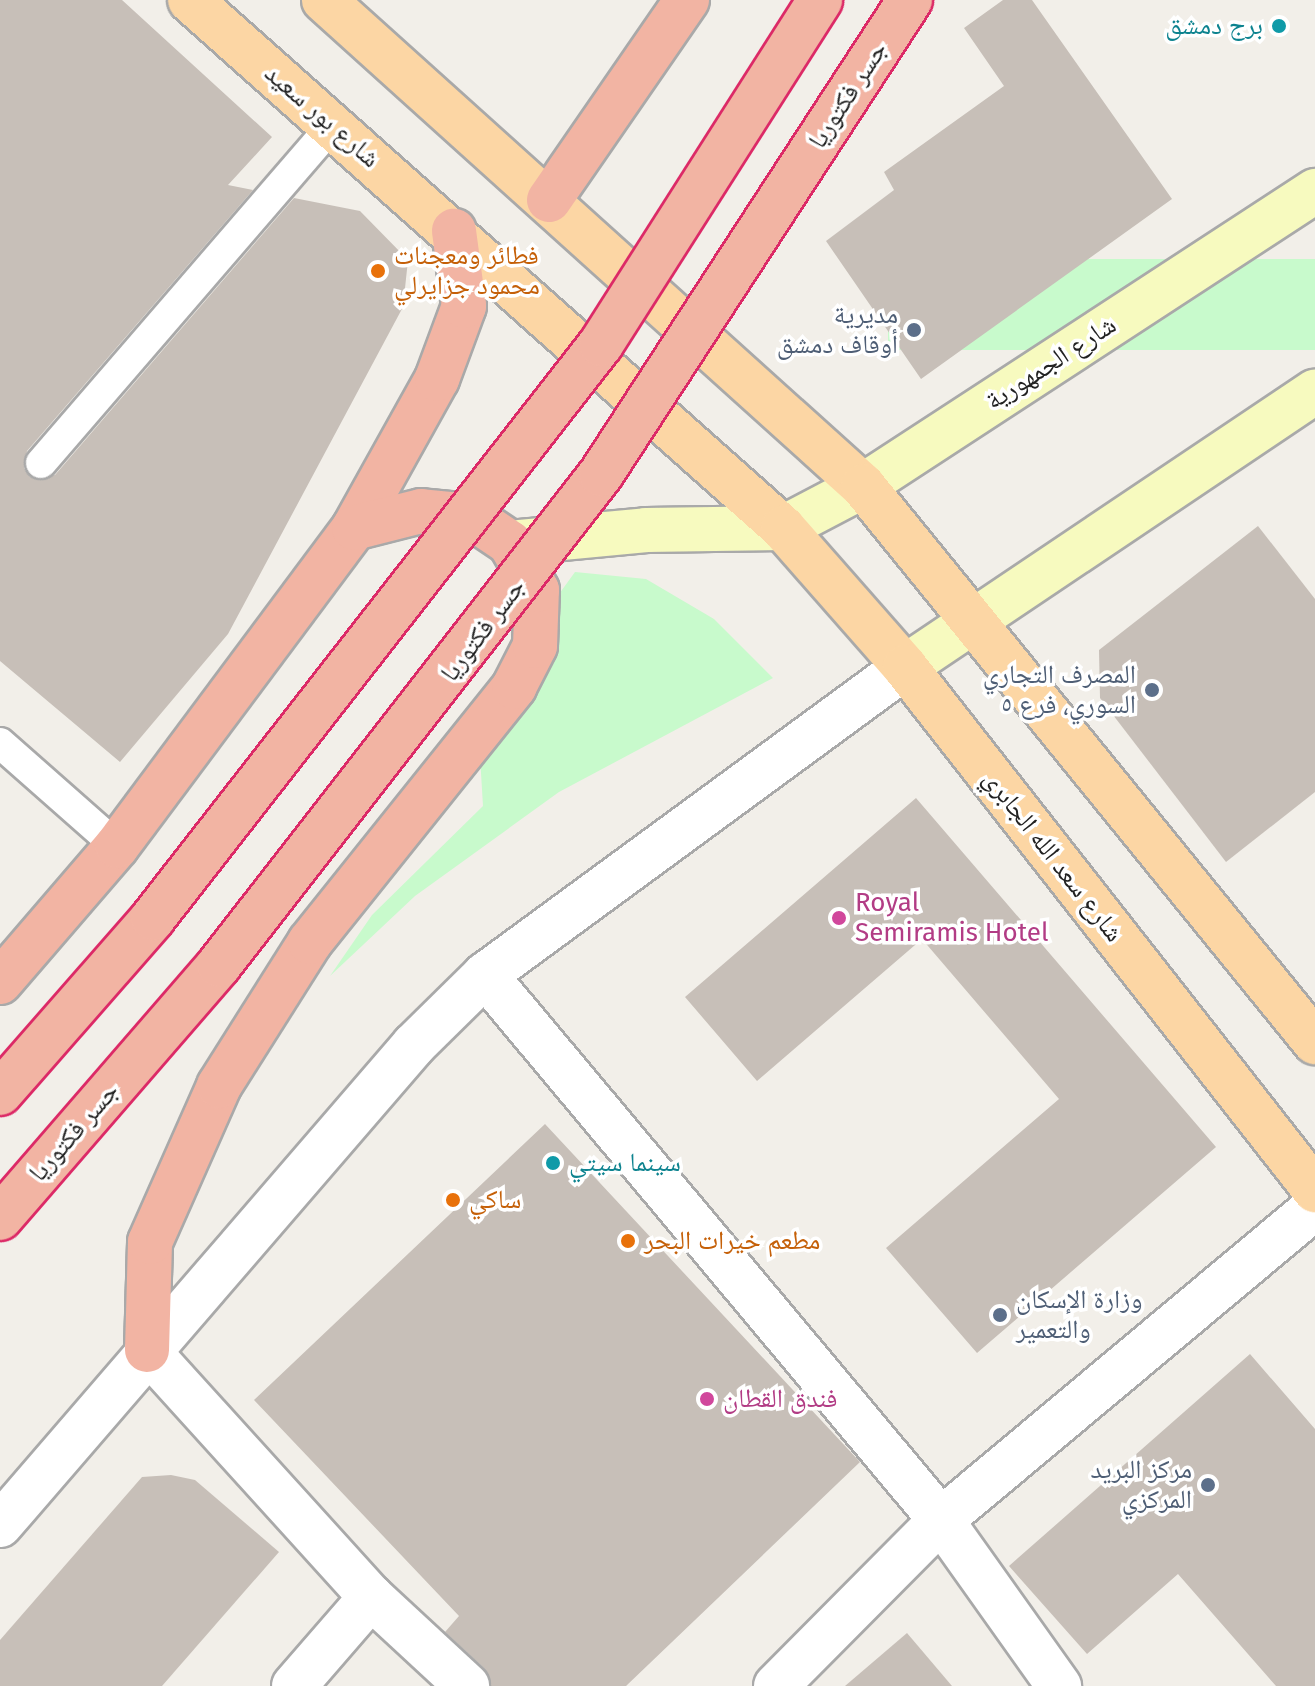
<!DOCTYPE html>
<meta charset="utf-8">
<style>
body{margin:0}
#map{position:relative;width:1315px;height:1686px;overflow:hidden;background:#f2efe9;font-family:"Fira Sans","Noto Naskh Arabic",sans-serif}
div>[style]{position:absolute}
.park>*{inset:0;background:#c8facc;transform-origin:0 0}
.building>*{inset:0;background:#c7bfb8}
.roads{filter:drop-shadow(2px 0 #a9a9a9) drop-shadow(-2px 0 #a9a9a9) drop-shadow(0 2px #a9a9a9) drop-shadow(0 -2px #a9a9a9)}
.service>*{height:30px;margin:-15px;padding:0 15px;transform-origin:15px;border-radius:15px;background:#fff}
.minor>*{height:44px;margin:-22px;padding:0 22px;transform-origin:22px;border-radius:22px;background:#fff}
.secondary>*{height:44px;margin:-22px;padding:0 22px;transform-origin:22px;border-radius:22px;background:#f7fabf}
.primary>*{height:44px;margin:-22px;padding:0 22px;transform-origin:22px;border-radius:22px;background:#fcd6a4}
.trunk>*{height:44px;margin:-22px;padding:0 22px;transform-origin:22px;border-radius:22px;background:#f2b4a3}
.bridges{filter:drop-shadow(2px 0 #dc2a67) drop-shadow(-2px 0 #dc2a67) drop-shadow(0 2px #dc2a67) drop-shadow(0 -2px #dc2a67)}
.trunk-bridge>*{height:44px;margin:-22px;padding:0 22px;transform-origin:22px;border-radius:22px;background:#f2b4a3}
.dots>*{width:22px;height:22px;translate:-50% -50%;box-sizing:border-box;border:4px solid #fff;border-radius:50%}
span{translate:-50% -50%;white-space:nowrap;text-align:center;line-height:1.15;-webkit-text-stroke:7px #fff;paint-order:stroke}
.culture-label{font-size:26px;color:#0d838f}
.right{translate:-100% -50%;text-align:right}
.left{translate:0 -50%;text-align:left}
.street-label{font-size:26px;color:#222}
.food-label{font-size:26px;color:#c56008}
.service-label{font-size:26px;color:#4e5e75}
.hotel-label{font-size:26px;color:#b23c85}
</style>
<div id="map">
<div class="park">
<i style="left:1315px;top:259px;width:91px;height:427px;rotate:90deg"></i>
<i style="clip-path:polygon(575px 572px,646px 579px,714px 619px,773px 678px,559px 792px,415px 896px,330px 976px,372px 915px,483px 806px,477px 707px)"></i>
</div>
<div class="building">
<i style="clip-path:polygon(0 0,122px 0,272px 137px,228px 185px,253px 190px,27px 451px,24px 468px,30px 477px,55px 475px,294px 198px,360px 211px,408px 260px,403px 307px,228px 634px,120px 762px,0 661px)"></i>
<i style="clip-path:polygon(1003px 0,1032px 0,1172px 199px,921px 379px,826px 241px,894px 190px,884px 172px,1004px 86px,964px 28px)"></i>
<i style="clip-path:polygon(1258px 526px,1315px 599px,1315px 792px,1226px 862px,1100px 698px,1099px 650px)"></i>
<i style="clip-path:polygon(916px 798px,1216px 1147px,977px 1353px,886px 1248px,1059px 1099px,922px 939px,757px 1081px,685px 997px)"></i>
<i style="clip-path:polygon(545px 1124px,860px 1462px,626px 1686px,491px 1686px,484px 1668px,445px 1632px,459px 1616px,254px 1400px)"></i>
<i style="clip-path:polygon(1250px 1354px,1315px 1429px,1315px 1686px,1276px 1686px,1178px 1574px,1087px 1654px,1009px 1566px)"></i>
<i style="clip-path:polygon(171px 1475px,195px 1480px,279px 1552px,162px 1686px,0 1686px,0 1640px,142px 1477px)"></i>
<i style="clip-path:polygon(907px 1633px,952px 1686px,845px 1686px)"></i>
</div>
<div class="roads">
<div class="service">
<i style="left:41px;top:463px;width:447px;rotate:-49.2deg"></i>
<i style="left:0;top:743px;width:156px;rotate:41.4deg"></i>
</div>
<div class="minor">
<i style="left:485px;top:975px;width:711px;rotate:50.08deg"></i>
<i style="left:941px;top:1520px;width:204px;rotate:54.6deg"></i>
<i style="left:147px;top:1350px;width:333px;rotate:47.8deg"></i>
<i style="left:371px;top:1597px;width:131px;rotate:42.8deg"></i>
<i style="left:0;top:1525px;width:634px;rotate:-49.22deg"></i>
<i style="left:414px;top:1045px;width:100px;rotate:-44.6deg"></i>
<i style="left:485px;top:975px;width:521px;rotate:-36.25deg"></i>
<i style="left:294px;top:1686px;width:118px;rotate:-49.1deg"></i>
<i style="left:776px;top:1686px;width:234px;rotate:-45.2deg"></i>
<i style="left:941px;top:1520px;width:488px;rotate:-39.9deg"></i>
</div>
<div class="secondary">
<i style="left:520px;top:542px;width:127px;rotate:-5.4deg"></i>
<i style="left:646px;top:530px;width:137px;rotate:-0.8deg"></i>
<i style="left:783px;top:528px;width:90px;rotate:-27.7deg"></i>
<i style="left:863px;top:486px;width:540px;rotate:-33.13deg"></i>
<i style="left:905px;top:667px;width:494px;rotate:-33.9deg"></i>
</div>
<div class="primary">
<i style="left:190px;top:0;width:794px;rotate:41.68deg"></i>
<i style="left:783px;top:528px;width:185px;rotate:48.7deg"></i>
<i style="left:905px;top:667px;width:665px;rotate:51.91deg"></i>
<i style="left:324px;top:0;width:726px;rotate:42.04deg"></i>
<i style="left:863px;top:486px;width:717px;rotate:50.89deg"></i>
</div>
<div class="trunk">
<i style="left:549px;top:200px;width:243px;rotate:-55.4deg"></i>
<i style="left:0;top:982px;width:179px;rotate:-49.3deg"></i>
<i style="left:117px;top:846px;width:397px;rotate:-53.3deg"></i>
<i style="left:354px;top:528px;width:171px;rotate:-60.9deg"></i>
<i style="left:437px;top:379px;width:78px;rotate:-69.7deg"></i>
<i style="left:464px;top:306px;width:76px;rotate:-97.6deg"></i>
<i style="left:147px;top:1350px;width:108px;rotate:-88.4deg"></i>
<i style="left:150px;top:1242px;width:171px;rotate:-66.1deg"></i>
<i style="left:219px;top:1086px;width:170px;rotate:-57.7deg"></i>
<i style="left:310px;top:942px;width:327px;rotate:-51.3deg"></i>
<i style="left:514px;top:687px;width:46px;rotate:-62.9deg"></i>
<i style="left:535px;top:646px;width:56px;rotate:-88deg"></i>
<i style="left:537px;top:590px;width:54px;rotate:-119.9deg"></i>
<i style="left:510px;top:543px;width:48px;rotate:-146deg"></i>
<i style="left:470px;top:516px;width:49px;rotate:-174.2deg"></i>
<i style="left:421px;top:511px;width:69px;rotate:165.8deg"></i>
</div>
</div>
<div class="bridges">
<div class="trunk-bridge">
<i style="left:0;top:1093px;width:232px;rotate:-48.8deg"></i>
<i style="left:153px;top:918px;width:728px;rotate:-52.03deg"></i>
<i style="left:601px;top:344px;width:408px;rotate:-57.5deg"></i>
<i style="left:0;top:1218px;width:335px;rotate:-49.1deg"></i>
<i style="left:219px;top:965px;width:622px;rotate:-52.12deg"></i>
<i style="left:601px;top:474px;width:566px;rotate:-56.9deg"></i>
</div>
</div>
<div class="dots">
<i style="left:1279px;top:26px;background:#0f9aa8"></i>
<i style="left:378px;top:271px;background:#e8710a"></i>
<i style="left:914px;top:330px;background:#5c6f8a"></i>
<i style="left:1152px;top:690px;background:#5c6f8a"></i>
<i style="left:839px;top:918px;background:#d1479c"></i>
<i style="left:553px;top:1163px;background:#0f9aa8"></i>
<i style="left:453px;top:1200px;background:#e8710a"></i>
<i style="left:628px;top:1241px;background:#e8710a"></i>
<i style="left:1000px;top:1315px;background:#5c6f8a"></i>
<i style="left:707px;top:1399px;background:#d1479c"></i>
<i style="left:1208px;top:1485px;background:#5c6f8a"></i>
</div>
<div class="culture-label">
<span class="right" style="left:1263px;top:26px">برج دمشق</span>
<span class="left" style="left:569px;top:1163px">سينما سيتي</span>
</div>
<div class="street-label">
<span style="left:848px;top:95px;rotate:-57deg">جسر فكتوريا</span>
<span style="left:322px;top:116px;rotate:41deg">شارع بور سعيد</span>
<span style="left:1051px;top:363px;rotate:-33deg">شارع الجمهورية</span>
<span style="left:483px;top:630px;rotate:-53deg">جسر فكتوريا</span>
<span style="left:1053px;top:856px;rotate:52deg">شارع سعد الله الجابري</span>
<span style="left:74px;top:1132px;rotate:-49deg">جسر فكتوريا</span>
</div>
<div class="food-label">
<span class="left" style="left:394px;top:271px">فطائر ومعجنات<br>محمود جزايرلي</span>
<span class="left" style="left:469px;top:1200px">ساكي</span>
<span class="left" style="left:644px;top:1241px">مطعم خيرات البحر</span>
</div>
<div class="service-label">
<span class="right" style="left:898px;top:330px">مديرية<br>أوقاف دمشق</span>
<span class="right" style="left:1136px;top:690px">المصرف التجاري<br>السوري، فرع ٥</span>
<span class="left" style="left:1016px;top:1315px">وزارة الإسكان<br>والتعمير</span>
<span class="right" style="left:1192px;top:1485px">مركز البريد<br>المركزي</span>
</div>
<div class="hotel-label">
<span class="left" style="left:855px;top:918px">Royal<br>Semiramis Hotel</span>
<span class="left" style="left:723px;top:1399px">فندق القطان</span>
</div>
</div>
